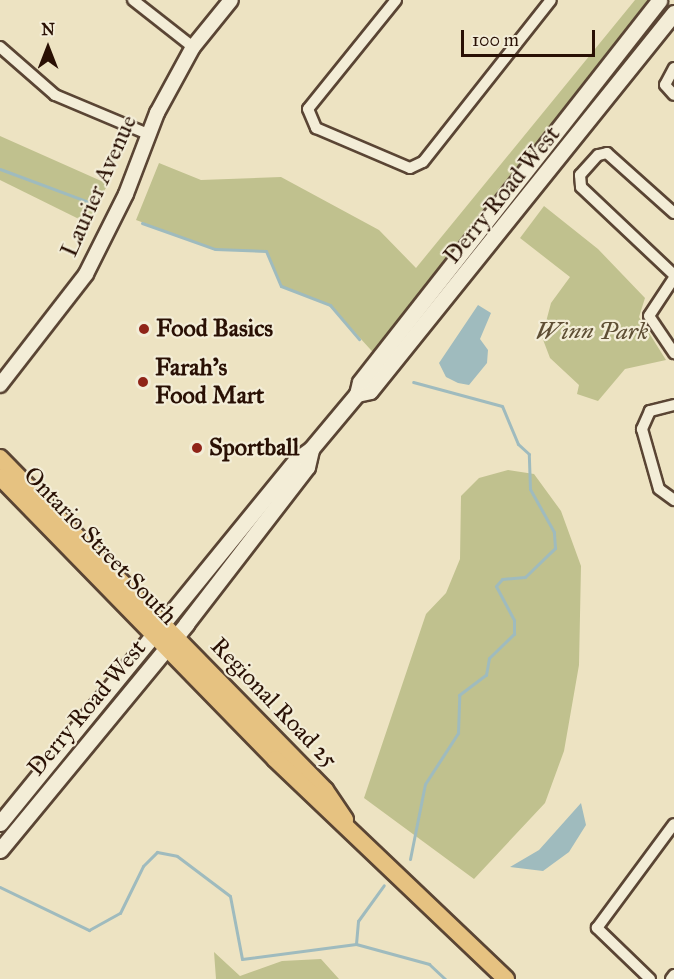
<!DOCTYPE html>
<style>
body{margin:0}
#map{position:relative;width:674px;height:979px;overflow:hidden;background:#ede3c2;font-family:"IM FELL Great Primer",serif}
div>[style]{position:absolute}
.green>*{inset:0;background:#c0c18e}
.water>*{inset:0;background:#9fbbbe}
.stream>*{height:3px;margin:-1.5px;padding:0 1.5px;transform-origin:1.5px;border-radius:1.5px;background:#9fbbbe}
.roads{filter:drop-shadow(2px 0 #5a4534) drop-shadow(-2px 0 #5a4534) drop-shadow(0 2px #5a4534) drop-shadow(0 -2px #5a4534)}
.minor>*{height:10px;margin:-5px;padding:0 5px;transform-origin:5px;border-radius:5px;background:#f3edd7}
.tertiary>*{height:14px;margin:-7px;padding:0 7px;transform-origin:7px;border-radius:7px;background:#f3edd7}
.secondary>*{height:15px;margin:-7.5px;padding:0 7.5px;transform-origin:7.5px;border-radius:7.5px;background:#f3edd7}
.primary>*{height:16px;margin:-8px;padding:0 8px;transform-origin:8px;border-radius:8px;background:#e6c281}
.dots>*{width:16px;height:16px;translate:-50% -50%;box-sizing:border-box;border:3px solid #f3edd7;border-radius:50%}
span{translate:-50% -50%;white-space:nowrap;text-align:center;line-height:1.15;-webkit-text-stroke:4.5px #f3edd7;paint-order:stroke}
.street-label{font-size:24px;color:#291004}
.poi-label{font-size:24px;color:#291004;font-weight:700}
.left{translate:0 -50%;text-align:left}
.park-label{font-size:24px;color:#5e4e34;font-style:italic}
.north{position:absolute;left:18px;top:18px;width:60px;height:60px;-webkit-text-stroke:4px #f3edd7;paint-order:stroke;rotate:0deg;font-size:16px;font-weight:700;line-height:24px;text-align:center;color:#291004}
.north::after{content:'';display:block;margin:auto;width:21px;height:27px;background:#291004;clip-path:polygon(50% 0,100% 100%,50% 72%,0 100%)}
.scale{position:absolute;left:461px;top:30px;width:134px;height:27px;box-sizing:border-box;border:3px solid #291004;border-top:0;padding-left:8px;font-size:18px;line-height:21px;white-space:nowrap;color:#291004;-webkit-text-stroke:4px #f3edd7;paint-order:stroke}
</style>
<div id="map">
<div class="green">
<i style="clip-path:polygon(635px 0,661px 0,380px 360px,330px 305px,281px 286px,266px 251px,215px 249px,136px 220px,159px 163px,201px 180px,281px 177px,379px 230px,416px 268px)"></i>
<i style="clip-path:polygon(0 136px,108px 184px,87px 223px,0 180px)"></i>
<i style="clip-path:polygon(544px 206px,598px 249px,645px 298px,639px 317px,666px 360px,625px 369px,598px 401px,577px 394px,579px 385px,550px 358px,542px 337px,551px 303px,570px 277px,520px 238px)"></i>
<i style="clip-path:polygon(508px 470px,534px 474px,561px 511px,581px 566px,579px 665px,564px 751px,545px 803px,474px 879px,364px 798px,426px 614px,446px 593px,460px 559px,461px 496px,479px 478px)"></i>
<i style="clip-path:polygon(214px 952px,240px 976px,282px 961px,321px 959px,339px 979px,216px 979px)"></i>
</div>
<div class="water">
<i style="clip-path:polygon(478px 305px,491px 313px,480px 339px,488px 350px,487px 363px,469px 385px,458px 383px,446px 377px,439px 363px)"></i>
<i style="clip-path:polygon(581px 803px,586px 825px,569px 852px,543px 871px,510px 867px,539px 850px)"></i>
</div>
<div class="stream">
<i style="left:0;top:169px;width:100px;rotate:20.4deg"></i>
<i style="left:142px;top:223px;width:77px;rotate:19.6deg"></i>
<i style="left:215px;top:249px;width:51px;rotate:2.2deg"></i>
<i style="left:266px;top:251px;width:38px;rotate:67deg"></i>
<i style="left:281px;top:286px;width:53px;rotate:21.2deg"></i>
<i style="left:330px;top:305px;width:45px;rotate:49.5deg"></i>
<i style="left:410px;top:859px;width:76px;rotate:-78.7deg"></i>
<i style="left:425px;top:784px;width:61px;rotate:-57.1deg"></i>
<i style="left:458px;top:733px;width:38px;rotate:-88deg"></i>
<i style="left:459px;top:695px;width:34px;rotate:-37deg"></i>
<i style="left:486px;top:675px;width:17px;rotate:-80deg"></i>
<i style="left:489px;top:658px;width:35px;rotate:-44deg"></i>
<i style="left:514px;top:634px;width:14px;rotate:-90deg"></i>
<i style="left:514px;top:620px;width:38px;rotate:-118deg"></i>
<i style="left:496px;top:586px;width:9px;rotate:-49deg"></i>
<i style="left:502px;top:579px;width:23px;rotate:-5deg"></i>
<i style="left:525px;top:577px;width:42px;rotate:-44deg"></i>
<i style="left:555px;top:548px;width:16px;rotate:-94deg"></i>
<i style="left:554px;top:532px;width:49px;rotate:-119.2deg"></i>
<i style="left:530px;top:489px;width:35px;rotate:-92deg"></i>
<i style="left:529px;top:454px;width:15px;rotate:-138deg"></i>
<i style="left:518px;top:444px;width:41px;rotate:-112.8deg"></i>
<i style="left:502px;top:406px;width:92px;rotate:-164.9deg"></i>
<i style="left:0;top:887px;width:99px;rotate:25.8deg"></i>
<i style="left:89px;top:930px;width:35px;rotate:-29deg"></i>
<i style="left:120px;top:913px;width:52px;rotate:-63.9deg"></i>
<i style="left:143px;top:866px;width:20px;rotate:-45deg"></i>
<i style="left:157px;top:852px;width:20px;rotate:11deg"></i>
<i style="left:177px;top:856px;width:66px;rotate:37deg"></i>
<i style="left:230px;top:896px;width:64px;rotate:79.2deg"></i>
<i style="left:242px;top:959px;width:115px;rotate:-7.5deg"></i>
<i style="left:356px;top:944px;width:76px;rotate:15.3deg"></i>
<i style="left:429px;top:964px;width:22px;rotate:43deg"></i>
<i style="left:356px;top:944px;width:23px;rotate:-85deg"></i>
<i style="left:358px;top:921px;width:44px;rotate:-54.2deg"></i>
</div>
<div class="roads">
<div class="minor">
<i style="left:133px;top:0;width:76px;rotate:38.1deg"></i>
<i style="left:396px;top:0;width:140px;rotate:128.9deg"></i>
<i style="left:308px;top:109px;width:21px;rotate:67deg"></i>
<i style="left:316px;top:128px;width:102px;rotate:23.1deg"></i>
<i style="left:410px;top:168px;width:14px;rotate:-25deg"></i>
<i style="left:423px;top:162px;width:206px;rotate:-51.7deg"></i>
<i style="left:0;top:47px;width:73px;rotate:41.1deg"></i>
<i style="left:55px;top:95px;width:101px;rotate:22.8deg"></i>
<i style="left:674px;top:68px;width:19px;rotate:118deg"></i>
<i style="left:665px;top:85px;width:13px;rotate:48deg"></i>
<i style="left:674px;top:213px;width:90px;rotate:-138.2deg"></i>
<i style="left:607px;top:153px;width:9px;rotate:167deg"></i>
<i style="left:598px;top:155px;width:27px;rotate:132deg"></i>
<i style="left:580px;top:175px;width:12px;rotate:85deg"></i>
<i style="left:581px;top:187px;width:128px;rotate:43.4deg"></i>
<i style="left:674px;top:278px;width:45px;rotate:123.3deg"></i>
<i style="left:649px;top:316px;width:45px;rotate:56deg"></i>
<i style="left:674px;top:405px;width:25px;rotate:166deg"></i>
<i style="left:650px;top:411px;width:20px;rotate:114deg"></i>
<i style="left:642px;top:429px;width:62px;rotate:74.2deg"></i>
<i style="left:659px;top:489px;width:19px;rotate:36deg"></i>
<i style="left:650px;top:979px;width:74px;rotate:-136.1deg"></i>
<i style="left:597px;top:928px;width:129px;rotate:-53.5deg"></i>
<i style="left:671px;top:979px;width:5px;rotate:-53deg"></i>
</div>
<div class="tertiary">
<i style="left:0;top:385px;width:140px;rotate:-52.2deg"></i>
<i style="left:86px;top:274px;width:89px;rotate:-63.4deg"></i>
<i style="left:126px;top:194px;width:87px;rotate:-69.1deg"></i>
<i style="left:157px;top:113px;width:75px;rotate:-61.4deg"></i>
<i style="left:193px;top:47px;width:60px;rotate:-51deg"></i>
</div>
<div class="secondary">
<i style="left:357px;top:394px;width:13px;rotate:-13deg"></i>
<i style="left:370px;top:391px;width:485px;rotate:-51.2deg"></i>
<i style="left:0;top:823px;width:468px;rotate:-50.8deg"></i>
<i style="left:296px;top:460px;width:19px;rotate:-36deg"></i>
<i style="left:311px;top:449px;width:72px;rotate:-50.1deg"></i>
<i style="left:357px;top:394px;width:12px;rotate:-76deg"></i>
<i style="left:360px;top:382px;width:485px;rotate:-51.9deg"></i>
<i style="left:0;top:850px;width:293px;rotate:-50.5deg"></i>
<i style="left:186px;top:624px;width:198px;rotate:-52.4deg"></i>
<i style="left:307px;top:467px;width:18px;rotate:-77deg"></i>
</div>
<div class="primary">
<i style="left:0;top:458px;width:465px;rotate:45.6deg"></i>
<i style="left:325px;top:790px;width:36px;rotate:56deg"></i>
<i style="left:0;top:477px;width:394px;rotate:45.7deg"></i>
<i style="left:275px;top:759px;width:319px;rotate:43.6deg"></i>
</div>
</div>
<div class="dots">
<i style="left:144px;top:329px;background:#8f2418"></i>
<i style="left:143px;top:382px;background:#8f2418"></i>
<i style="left:197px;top:448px;background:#8f2418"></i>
</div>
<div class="street-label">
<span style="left:99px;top:186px;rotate:-66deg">Laurier Avenue</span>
<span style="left:502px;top:195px;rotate:-51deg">Derry Road West</span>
<span style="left:100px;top:546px;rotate:46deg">Ontario Street South</span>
<span style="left:274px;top:703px;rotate:46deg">Regional Road 25</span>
<span style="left:87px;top:708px;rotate:-50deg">Derry Road West</span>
</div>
<div class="poi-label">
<span class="left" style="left:156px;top:329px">Food Basics</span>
<span class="left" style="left:155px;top:382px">Farah's<br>Food Mart</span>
<span class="left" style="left:209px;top:448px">Sportball</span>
</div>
<div class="park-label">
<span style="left:592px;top:332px">Winn Park</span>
</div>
<div class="north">N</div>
<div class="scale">100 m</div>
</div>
